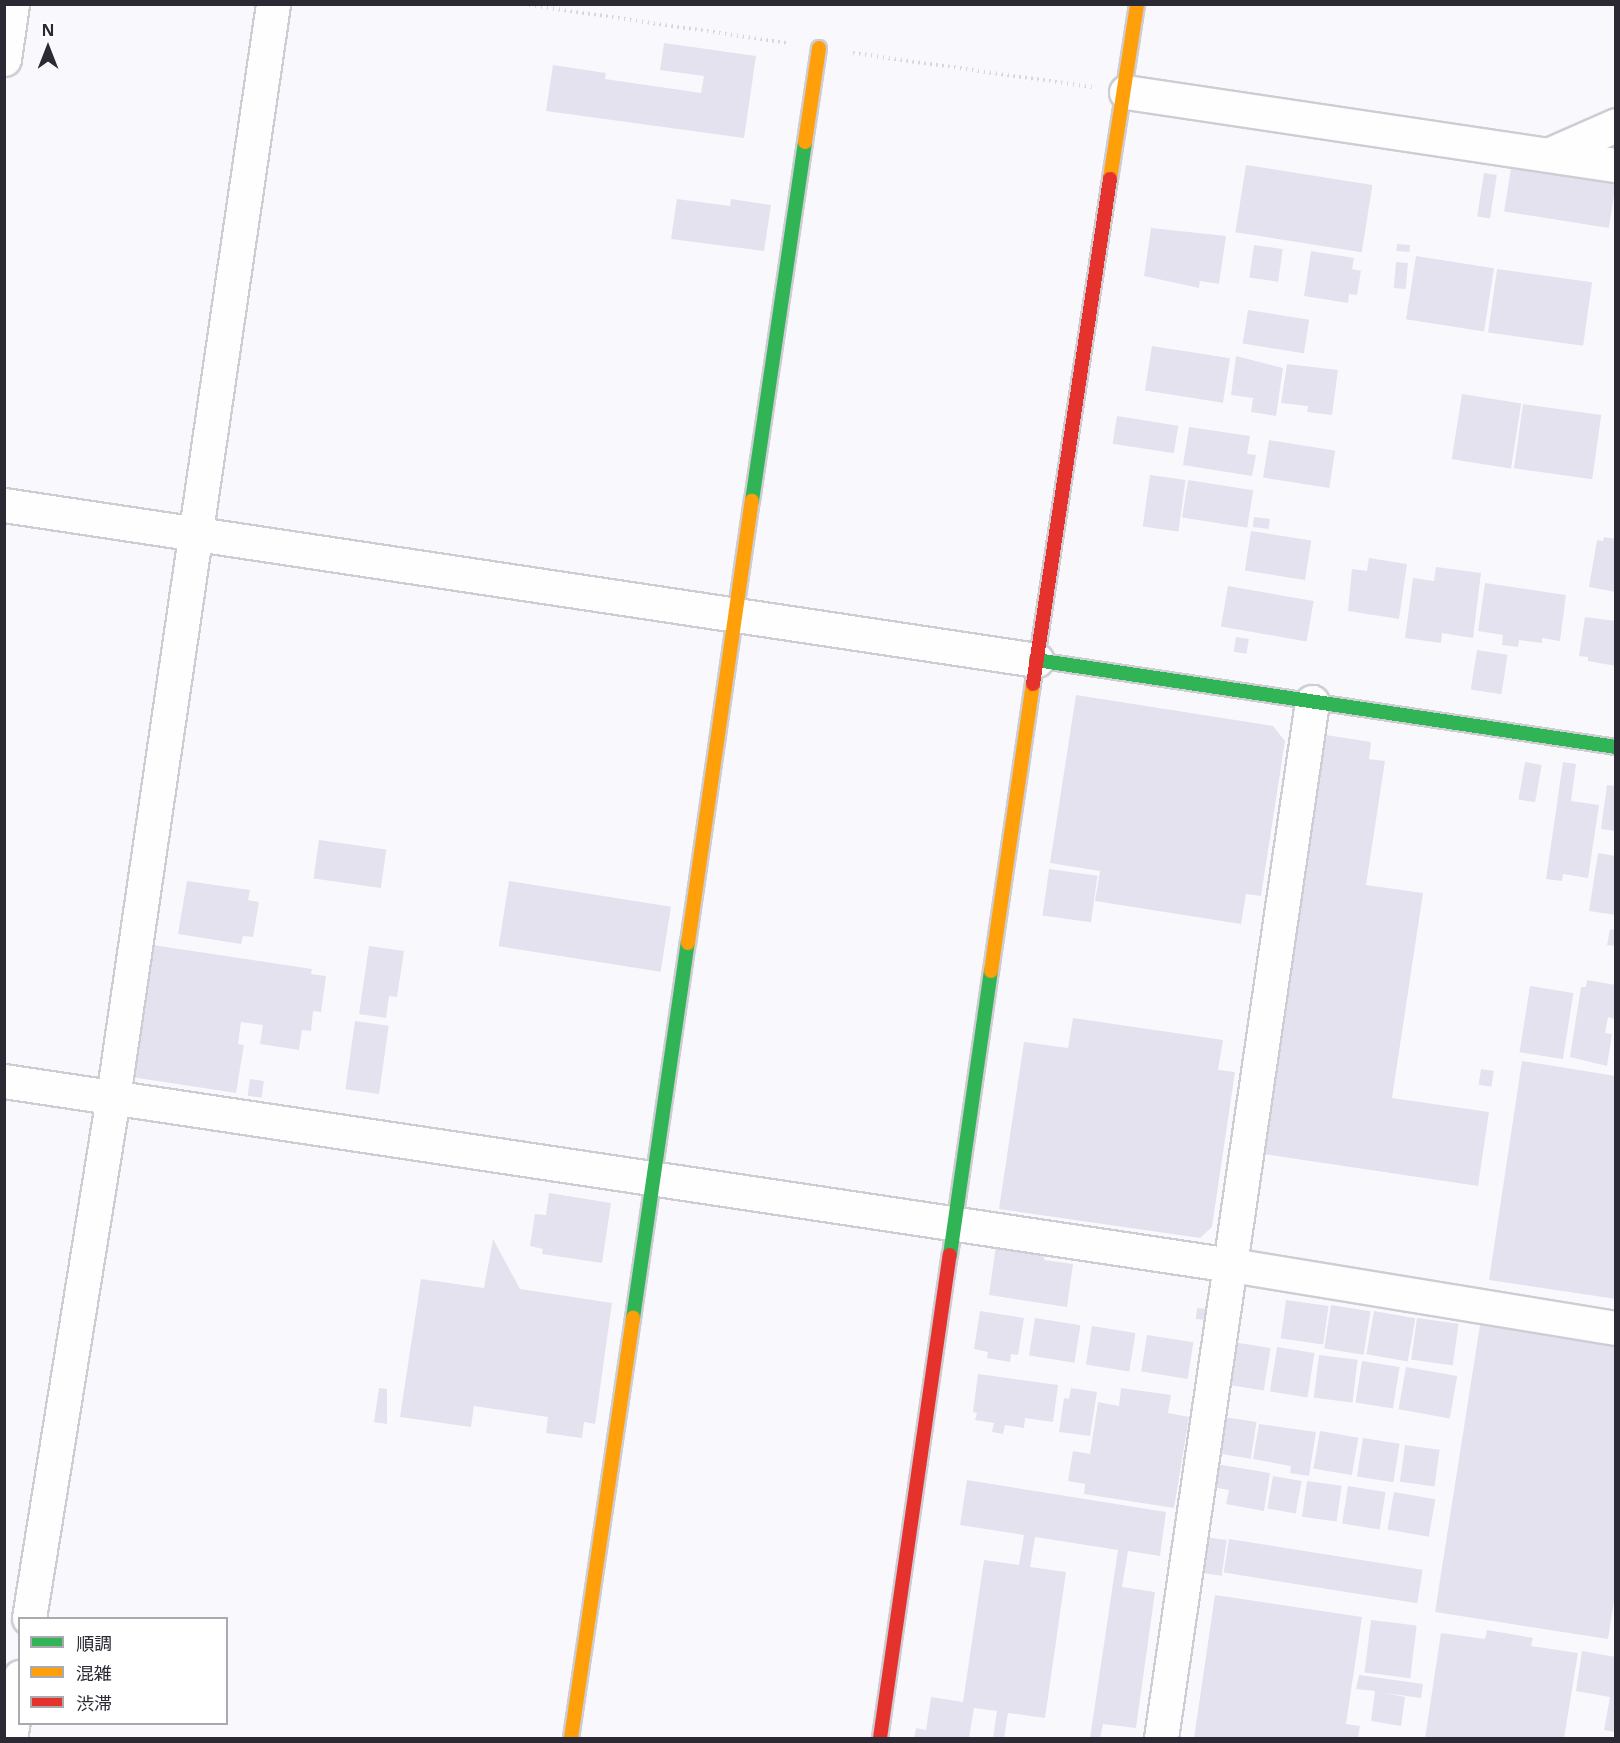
<!DOCTYPE html>
<meta charset="utf-8">
<style>
body{margin:0}
#map{position:relative;width:1620px;height:1743px;overflow:hidden;background:#f9f9fd;font-family:"Noto Sans","Noto Sans JP",sans-serif}
div>[style]{position:absolute}
.building>*{inset:0;background:#e4e2ee;transform-origin:0 0}
.path>*{height:4px;margin-top:-2px;transform-origin:0;background:repeating-linear-gradient(90deg,#d8d8d9 0 1.5px,transparent 0 6px)}
.roads{filter:drop-shadow(2px 0 #cecdd4) drop-shadow(-2px 0 #cecdd4) drop-shadow(0 2px #cecdd4) drop-shadow(0 -2px #cecdd4)}
.street>*{height:33px;margin:-16.5px;padding:0 16.5px;transform-origin:16.5px;border-radius:16.5px;background:#fefeff}
.fast>*{height:14px;margin:-7px;padding:0 7px;transform-origin:7px;border-radius:7px;background:#30b455}
.slow>*{height:14px;margin:-7px;padding:0 7px;transform-origin:7px;border-radius:7px;background:#ff9f0a}
.jam>*{height:14px;margin:-7px;padding:0 7px;transform-origin:7px;border-radius:7px;background:#e5322d}
span{translate:-50% -50%;white-space:nowrap;text-align:center;line-height:1.15;-webkit-text-stroke:4.5px #fff;paint-order:stroke}
.frame{position:absolute;inset:0;border:6px solid #2a2934;pointer-events:none}
.legend{position:absolute;left:18px;top:1617px;width:210px;height:108px;box-sizing:border-box;background:#fff;border:2px solid #aaa9ae;margin:0;padding:8px 10px;list-style:none;font-size:18px;color:#2a2934}
.legend li{display:flex;align-items:center;gap:12px;height:30px}
.legend b{width:30px;border:2px solid #aaa9ae}
.north{position:absolute;left:18px;top:18px;width:60px;height:60px;-webkit-text-stroke:4px #fff;paint-order:stroke;rotate:0deg;font-size:16px;font-weight:700;line-height:24px;text-align:center;color:#2a2934}
.north::after{content:'';display:block;margin:auto;width:21px;height:27px;background:#2a2934;clip-path:polygon(50% 0,100% 100%,50% 72%,0 100%)}
</style>
<div id="map">
<div class="building">
<i style="clip-path:polygon(664px 43px,756px 56px,744px 138px,546px 111px,553px 65px,606px 73px,605px 79px,701px 93px,704px 76px,660px 70px)"></i>
<i style="left:1246px;top:165px;width:128px;height:68px;rotate:9deg"></i>
<i style="left:1511px;top:168px;width:106px;height:44px;rotate:9deg"></i>
<i style="left:1484px;top:173px;width:13px;height:44px;rotate:9deg"></i>
<i style="clip-path:polygon(677px 199px,730px 206px,731px 199px,771px 205px,764px 251px,671px 239px)"></i>
<i style="clip-path:polygon(1151px 228px,1226px 236px,1219px 284px,1200px 281px,1199px 288px,1144px 276px)"></i>
<i style="left:1397px;top:244px;width:13px;height:7px;rotate:4deg"></i>
<i style="left:1254px;top:245px;width:29px;height:33px;rotate:8deg"></i>
<i style="clip-path:polygon(1311px 251px,1354px 258px,1352px 269px,1361px 271px,1357px 295px,1349px 294px,1348px 303px,1304px 296px)"></i>
<i style="left:1416px;top:256px;width:79px;height:64px;rotate:9deg"></i>
<i style="left:1396px;top:262px;width:12px;height:26px;rotate:5deg"></i>
<i style="left:1497px;top:269px;width:96px;height:64px;rotate:8deg"></i>
<i style="left:1248px;top:310px;width:62px;height:34px;rotate:9deg"></i>
<i style="left:1152px;top:346px;width:79px;height:45px;rotate:9deg"></i>
<i style="clip-path:polygon(1236px 356px,1283px 368px,1276px 416px,1251px 412px,1253px 398px,1231px 395px)"></i>
<i style="clip-path:polygon(1287px 364px,1338px 370px,1332px 415px,1307px 412px,1308px 406px,1281px 403px)"></i>
<i style="left:1462px;top:394px;width:60px;height:66px;rotate:9deg"></i>
<i style="left:1523px;top:404px;width:79px;height:65px;rotate:8deg"></i>
<i style="left:1117px;top:416px;width:62px;height:28px;rotate:9deg"></i>
<i style="clip-path:polygon(1189px 427px,1250px 436px,1247px 454px,1256px 455px,1252px 476px,1183px 465px)"></i>
<i style="left:1269px;top:440px;width:67px;height:38px;rotate:9deg"></i>
<i style="left:1150px;top:475px;width:36px;height:52px;rotate:8deg"></i>
<i style="left:1188px;top:480px;width:66px;height:38px;rotate:9deg"></i>
<i style="left:1254px;top:517px;width:16px;height:10px;rotate:7deg"></i>
<i style="left:1251px;top:531px;width:61px;height:40px;rotate:9deg"></i>
<i style="clip-path:polygon(1604px 537px,1616px 539px,1616px 592px,1589px 587px,1597px 540px,1603px 541px)"></i>
<i style="clip-path:polygon(1369px 558px,1407px 564px,1399px 619px,1348px 611px,1352px 569px,1367px 571px)"></i>
<i style="clip-path:polygon(1436px 567px,1481px 573px,1473px 638px,1442px 633px,1441px 643px,1405px 638px,1413px 578px,1434px 581px)"></i>
<i style="clip-path:polygon(1485px 583px,1566px 595px,1560px 641px,1542px 638px,1542px 643px,1519px 640px,1518px 647px,1502px 645px,1503px 635px,1478px 631px)"></i>
<i style="left:1228px;top:586px;width:87px;height:41px;rotate:10deg"></i>
<i style="clip-path:polygon(1585px 617px,1616px 621px,1616px 666px,1588px 661px,1588px 657px,1579px 656px)"></i>
<i style="left:1236px;top:637px;width:13px;height:15px;rotate:9deg"></i>
<i style="left:1477px;top:650px;width:31px;height:40px;rotate:9deg"></i>
<i style="clip-path:polygon(1076px 695px,1273px 726px,1285px 741px,1261px 896px,1246px 894px,1241px 924px,1095px 901px,1100px 871px,1050px 863px)"></i>
<i style="clip-path:polygon(1326px 735px,1371px 742px,1369px 759px,1385px 761px,1366px 885px,1423px 893px,1392px 1098px,1489px 1112px,1478px 1186px,1264px 1154px)"></i>
<i style="left:1525px;top:762px;width:17px;height:38px;rotate:10deg"></i>
<i style="clip-path:polygon(1563px 762px,1576px 764px,1571px 801px,1599px 805px,1588px 878px,1563px 874px,1562px 881px,1546px 879px)"></i>
<i style="clip-path:polygon(1607px 785px,1616px 786px,1616px 831px,1601px 829px)"></i>
<i style="left:319px;top:840px;width:68px;height:39px;rotate:8deg"></i>
<i style="clip-path:polygon(1598px 853px,1616px 856px,1616px 915px,1589px 911px)"></i>
<i style="left:1049px;top:869px;width:49px;height:47px;rotate:8deg"></i>
<i style="clip-path:polygon(187px 881px,250px 890px,248px 900px,259px 902px,253px 937px,243px 936px,241px 944px,178px 934px)"></i>
<i style="left:509px;top:881px;width:164px;height:66px;rotate:9deg"></i>
<i style="clip-path:polygon(1610px 929px,1616px 930px,1616px 946px,1607px 945px)"></i>
<i style="clip-path:polygon(146px 944px,312px 969px,311px 974px,326px 976px,321px 1012px,313px 1011px,311px 1031px,302px 1030px,299px 1050px,260px 1044px,263px 1025px,241px 1022px,238px 1044px,244px 1045px,236px 1093px,125px 1076px)"></i>
<i style="clip-path:polygon(369px 946px,404px 951px,397px 997px,389px 996px,386px 1018px,359px 1014px)"></i>
<i style="clip-path:polygon(1587px 980px,1616px 985px,1614px 1019px,1608px 1017px,1605px 1033px,1612px 1034px,1607px 1066px,1570px 1057px,1581px 987px,1586px 987px)"></i>
<i style="left:1530px;top:986px;width:44px;height:67px;rotate:9deg"></i>
<i style="clip-path:polygon(1073px 1018px,1223px 1040px,1218px 1070px,1235px 1072px,1212px 1227px,1200px 1238px,999px 1209px,1024px 1042px,1068px 1048px)"></i>
<i style="left:355px;top:1021px;width:34px;height:69px;rotate:8deg"></i>
<i style="clip-path:polygon(1522px 1061px,1616px 1076px,1616px 1299px,1489px 1280px)"></i>
<i style="left:1481px;top:1069px;width:13px;height:16px;rotate:9deg"></i>
<i style="left:250px;top:1079px;width:14px;height:17px;rotate:8deg"></i>
<i style="clip-path:polygon(549px 1193px,611px 1203px,602px 1263px,542px 1254px,543px 1249px,530px 1246px,535px 1214px,546px 1215px)"></i>
<i style="clip-path:polygon(493px 1239px,520px 1289px,612px 1303px,595px 1424px,584px 1422px,582px 1438px,546px 1433px,548px 1417px,474px 1406px,471px 1427px,400px 1417px,421px 1279px,484px 1288px)"></i>
<i style="clip-path:polygon(996px 1245px,1045px 1252px,1044px 1260px,1073px 1264px,1067px 1307px,989px 1295px)"></i>
<i style="left:1286px;top:1300px;width:43px;height:39px;rotate:8deg"></i>
<i style="left:1331px;top:1305px;width:40px;height:44px;rotate:9deg"></i>
<i style="left:1197px;top:1308px;width:10px;height:11px;rotate:6deg"></i>
<i style="clip-path:polygon(980px 1311px,1024px 1318px,1018px 1355px,1011px 1354px,1010px 1362px,987px 1358px,988px 1352px,974px 1349px)"></i>
<i style="left:1374px;top:1311px;width:42px;height:44px;rotate:10deg"></i>
<i style="left:1035px;top:1318px;width:46px;height:38px;rotate:9deg"></i>
<i style="left:1417px;top:1318px;width:42px;height:42px;rotate:8deg"></i>
<i style="clip-path:polygon(1480px 1325px,1616px 1346px,1616px 1588px,1608px 1639px,1435px 1612px)"></i>
<i style="left:1092px;top:1326px;width:44px;height:39px;rotate:9deg"></i>
<i style="left:1147px;top:1335px;width:47px;height:37px;rotate:9deg"></i>
<i style="left:1233px;top:1342px;width:38px;height:43px;rotate:9deg"></i>
<i style="left:1277px;top:1347px;width:38px;height:45px;rotate:9deg"></i>
<i style="left:1319px;top:1355px;width:39px;height:43px;rotate:7deg"></i>
<i style="left:1362px;top:1361px;width:38px;height:42px;rotate:9deg"></i>
<i style="left:1406px;top:1367px;width:52px;height:43px;rotate:10deg"></i>
<i style="clip-path:polygon(978px 1374px,1058px 1385px,1053px 1422px,1025px 1418px,1024px 1428px,1005px 1425px,1003px 1434px,992px 1432px,994px 1423px,975px 1420px,977px 1413px,973px 1412px)"></i>
<i style="clip-path:polygon(379px 1388px,387px 1389px,387px 1424px,374px 1422px)"></i>
<i style="clip-path:polygon(1071px 1388px,1097px 1392px,1090px 1436px,1059px 1432px,1064px 1398px,1069px 1399px)"></i>
<i style="clip-path:polygon(1121px 1388px,1171px 1395px,1168px 1413px,1189px 1417px,1174px 1508px,1084px 1494px,1085px 1484px,1068px 1481px,1073px 1451px,1090px 1454px,1098px 1402px,1119px 1406px)"></i>
<i style="left:1218px;top:1416px;width:39px;height:37px;rotate:9deg"></i>
<i style="clip-path:polygon(1259px 1424px,1316px 1432px,1309px 1476px,1290px 1473px,1291px 1466px,1253px 1459px)"></i>
<i style="left:1320px;top:1431px;width:39px;height:38px;rotate:10deg"></i>
<i style="left:1363px;top:1438px;width:37px;height:39px;rotate:9deg"></i>
<i style="left:1405px;top:1445px;width:35px;height:37px;rotate:8deg"></i>
<i style="clip-path:polygon(1210px 1463px,1270px 1473px,1264px 1511px,1226px 1504px,1229px 1490px,1206px 1486px)"></i>
<i style="left:1273px;top:1476px;width:29px;height:33px;rotate:10deg"></i>
<i style="clip-path:polygon(967px 1480px,1166px 1512px,1160px 1556px,1128px 1551px,1122px 1587px,1155px 1592px,1136px 1728px,1103px 1724px,1100px 1738px,1090px 1738px,1118px 1550px,1035px 1537px,1030px 1567px,1066px 1572px,1045px 1718px,1008px 1713px,1004px 1738px,993px 1738px,997px 1711px,974px 1708px,969px 1738px,914px 1738px,916px 1728px,926px 1730px,931px 1697px,963px 1702px,984px 1560px,1019px 1565px,1024px 1535px,960px 1525px)"></i>
<i style="left:1307px;top:1481px;width:35px;height:36px;rotate:8deg"></i>
<i style="left:1348px;top:1486px;width:38px;height:38px;rotate:9deg"></i>
<i style="left:1394px;top:1492px;width:42px;height:38px;rotate:10deg"></i>
<i style="left:1198px;top:1536px;width:29px;height:36px;rotate:8deg"></i>
<i style="left:1229px;top:1539px;width:196px;height:34px;rotate:9deg"></i>
<i style="clip-path:polygon(1215px 1595px,1362px 1617px,1346px 1724px,1360px 1726px,1358px 1738px,1194px 1738px)"></i>
<i style="left:1371px;top:1620px;width:46px;height:53px;rotate:7deg"></i>
<i style="clip-path:polygon(1487px 1630px,1533px 1638px,1531px 1646px,1578px 1653px,1564px 1738px,1425px 1738px,1441px 1633px,1485px 1639px)"></i>
<i style="clip-path:polygon(1582px 1651px,1616px 1657px,1616px 1732px,1604px 1730px,1610px 1697px,1576px 1691px)"></i>
<i style="clip-path:polygon(1359px 1675px,1423px 1684px,1421px 1698px,1385px 1693px,1405px 1697px,1401px 1726px,1371px 1721px,1375px 1691px,1356px 1689px)"></i>
</div>
<div class="path">
<i style="left:523px;top:4px;width:266px;rotate:8.4deg"></i>
<i style="left:853px;top:53px;width:241px;rotate:8.1deg"></i>
</div>
<div class="roads">
<div class="street">
<i style="left:4px;top:59px;width:56px;rotate:-81.7deg"></i>
<i style="left:1126px;top:92px;width:495px;rotate:8.5deg"></i>
<i style="left:1550px;top:154px;width:72px;rotate:-23.7deg"></i>
<i style="left:4px;top:505px;width:1044px;rotate:8.54deg"></i>
<i style="left:4px;top:1081px;width:1241px;rotate:8.53deg"></i>
<i style="left:1231px;top:1265px;width:390px;rotate:9.3deg"></i>
<i style="left:29px;top:1618px;width:528px;rotate:-80.84deg"></i>
<i style="left:113px;top:1097px;width:1105px;rotate:-81.67deg"></i>
<i style="left:10px;top:1738px;width:62px;rotate:-80.7deg"></i>
<i style="left:1161px;top:1738px;width:1047px;rotate:-81.71deg"></i>
</div>
<div class="fast">
<i style="left:752px;top:501px;width:363px;rotate:-81.6deg"></i>
<i style="left:1036px;top:660px;width:586px;rotate:8.53deg"></i>
<i style="left:950px;top:1255px;width:287px;rotate:-81.8deg"></i>
<i style="left:633px;top:1318px;width:379px;rotate:-81.7deg"></i>
</div>
<div class="slow">
<i style="left:805px;top:142px;width:95px;rotate:-81.5deg"></i>
<i style="left:1110px;top:179px;width:177px;rotate:-81.2deg"></i>
<i style="left:688px;top:943px;width:447px;rotate:-81.8deg"></i>
<i style="left:991px;top:971px;width:290px;rotate:-81.7deg"></i>
<i style="left:571px;top:1738px;width:425px;rotate:-81.6deg"></i>
</div>
<div class="jam">
<i style="left:1033px;top:684px;width:511px;rotate:-81.33deg"></i>
<i style="left:880px;top:1738px;width:488px;rotate:-81.8deg"></i>
</div>
</div>
<div class="frame"></div>
<ul class="legend">
<li><b style="height:8px;background:#30b455"></b>順調</li>
<li><b style="height:8px;background:#ff9f0a"></b>混雑</li>
<li><b style="height:8px;background:#e5322d"></b>渋滞</li>
</ul>
<div class="north">N</div>
</div>
